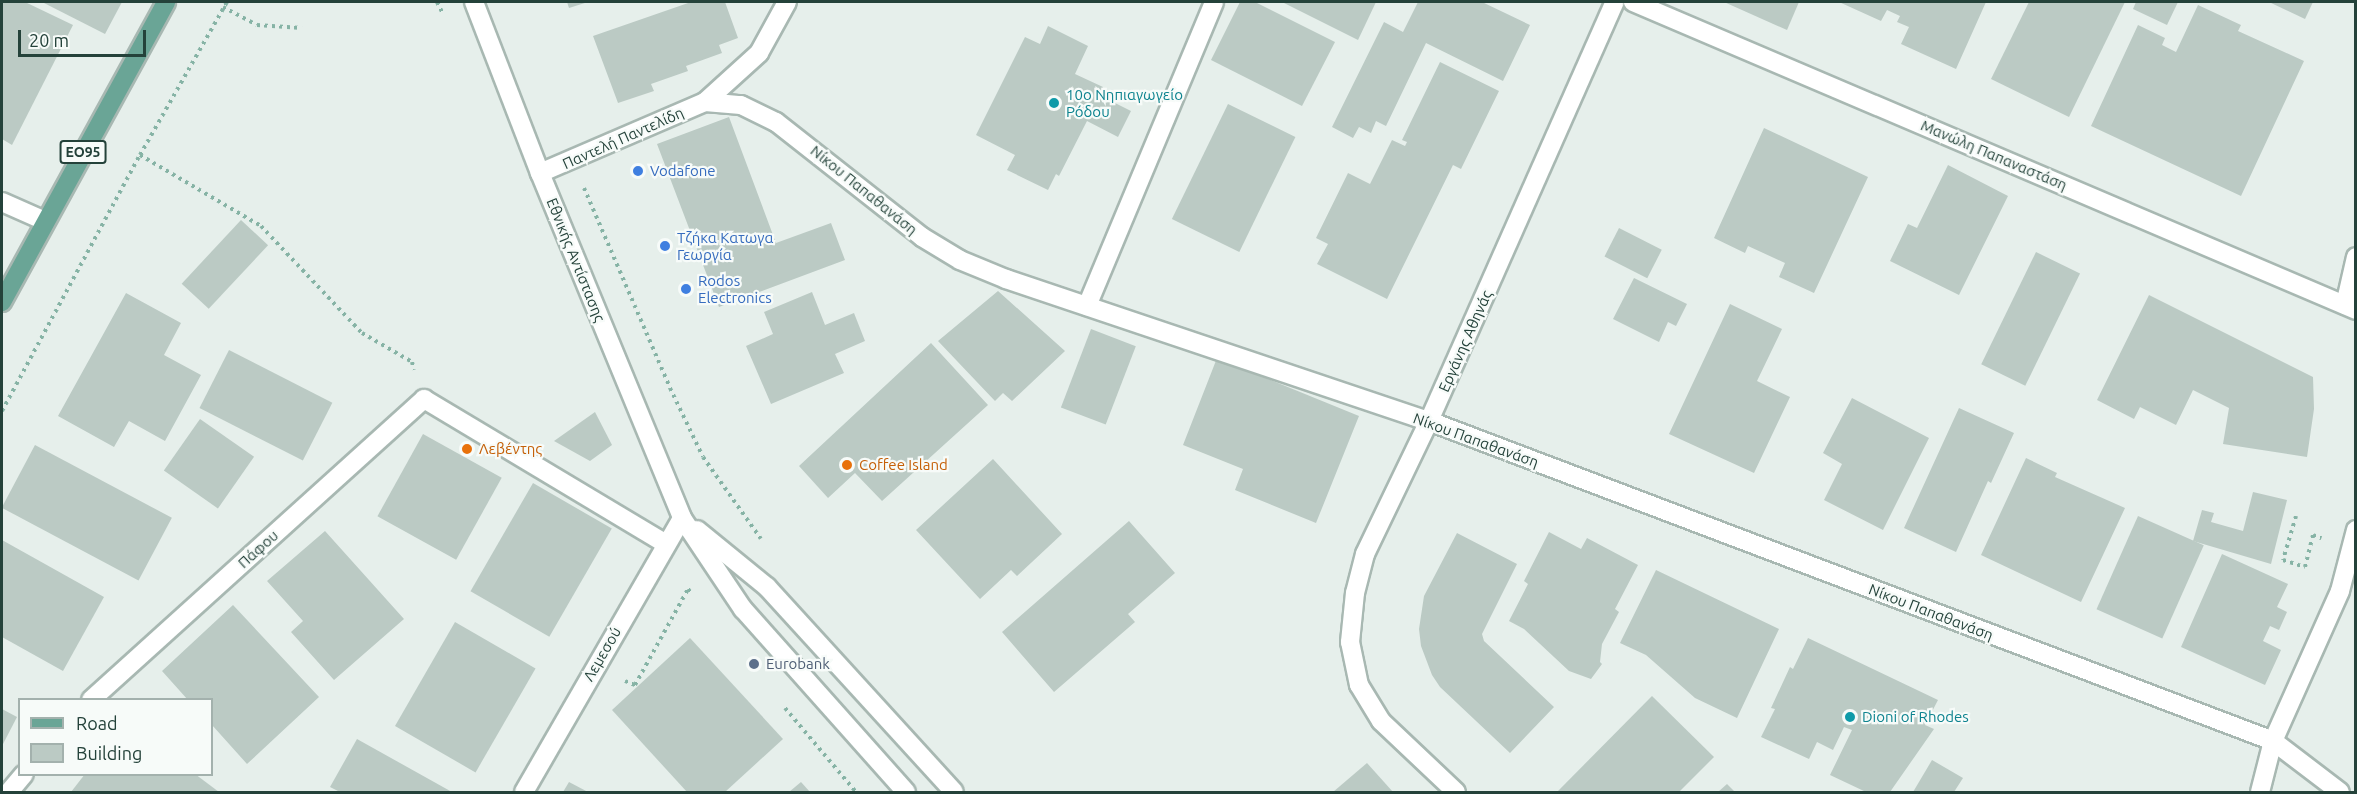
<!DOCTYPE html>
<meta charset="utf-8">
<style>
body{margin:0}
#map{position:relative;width:2357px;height:794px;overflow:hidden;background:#e6efeb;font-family:Ubuntu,sans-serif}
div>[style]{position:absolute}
.building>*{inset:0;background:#bbcac4;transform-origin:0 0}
.path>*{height:4px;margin-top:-2px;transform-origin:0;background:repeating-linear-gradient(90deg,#86b3a5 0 3px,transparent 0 7.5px)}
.roads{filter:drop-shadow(2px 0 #a8b8b2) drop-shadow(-2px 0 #a8b8b2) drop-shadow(0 2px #a8b8b2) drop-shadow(0 -2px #a8b8b2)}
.minor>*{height:18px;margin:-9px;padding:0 9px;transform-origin:9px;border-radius:9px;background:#fff}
.secondary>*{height:18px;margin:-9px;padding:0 9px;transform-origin:9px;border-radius:9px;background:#fff}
.primary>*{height:18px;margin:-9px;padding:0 9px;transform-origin:9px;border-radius:9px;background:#6aa596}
.dots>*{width:16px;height:16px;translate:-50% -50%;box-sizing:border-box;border:3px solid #f7fbf9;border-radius:50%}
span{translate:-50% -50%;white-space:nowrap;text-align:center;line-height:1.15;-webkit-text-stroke:4.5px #f7fbf9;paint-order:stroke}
.shield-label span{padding:2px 4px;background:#f7fbf9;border:2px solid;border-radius:4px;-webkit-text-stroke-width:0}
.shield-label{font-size:14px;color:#24423a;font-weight:700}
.culture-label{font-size:15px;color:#0d838f}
.left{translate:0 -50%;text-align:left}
.street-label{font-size:15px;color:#24423a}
.shop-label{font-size:15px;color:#366cbe}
.food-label{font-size:15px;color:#c56008}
.service-label{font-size:15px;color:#4e5e75}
.frame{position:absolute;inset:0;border:3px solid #24423a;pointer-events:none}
.legend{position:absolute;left:18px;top:698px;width:195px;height:78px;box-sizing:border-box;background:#f7fbf9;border:2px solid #a3b1ad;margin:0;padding:8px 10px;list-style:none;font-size:18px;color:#24423a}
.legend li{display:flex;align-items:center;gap:12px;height:30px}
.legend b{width:30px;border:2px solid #a3b1ad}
.scale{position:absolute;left:18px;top:30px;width:128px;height:27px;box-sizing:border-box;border:3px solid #24423a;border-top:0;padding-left:8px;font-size:18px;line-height:21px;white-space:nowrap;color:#24423a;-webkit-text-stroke:4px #f7fbf9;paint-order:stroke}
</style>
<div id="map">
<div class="building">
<i style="clip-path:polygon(2px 2px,25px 2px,73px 25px,12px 145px,2px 139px)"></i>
<i style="clip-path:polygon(42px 2px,122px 2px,105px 34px)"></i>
<i style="clip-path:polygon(567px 2px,588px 2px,569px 8px)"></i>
<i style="clip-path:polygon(691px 2px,725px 2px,738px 38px,719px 45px,722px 53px,686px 66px,688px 71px,651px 84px,654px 91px,618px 103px,593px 36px)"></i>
<i style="clip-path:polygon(1240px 2px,1255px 2px,1335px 42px,1302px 106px,1211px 60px)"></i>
<i style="clip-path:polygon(1282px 2px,1376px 2px,1358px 40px)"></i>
<i style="clip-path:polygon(1418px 2px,1482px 2px,1530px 25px,1503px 81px,1426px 43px,1386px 126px,1376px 121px,1371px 133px,1359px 127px,1353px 138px,1332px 127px,1384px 22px,1403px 32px)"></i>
<i style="clip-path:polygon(1724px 2px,1799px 2px,1787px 30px)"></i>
<i style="clip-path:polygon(1839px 2px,1986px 2px,1956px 69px,1901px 44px,1909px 27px,1897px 22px,1900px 16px,1887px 10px,1881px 21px)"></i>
<i style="clip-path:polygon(2029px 2px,2125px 2px,2069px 117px,1991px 79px)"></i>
<i style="clip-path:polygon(2136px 2px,2178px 2px,2167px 25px,2133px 9px)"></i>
<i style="clip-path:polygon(2269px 2px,2313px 2px,2305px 19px)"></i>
<i style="clip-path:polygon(2198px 5px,2241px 25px,2238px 31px,2304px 61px,2241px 196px,2091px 126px,2138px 25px,2165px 38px,2162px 45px,2176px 52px)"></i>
<i style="clip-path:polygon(1048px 26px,1088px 46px,1075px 74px,1103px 87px,1099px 95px,1131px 111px,1118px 137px,1087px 121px,1059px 176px,1056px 174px,1048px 190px,1007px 170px,1015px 155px,976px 135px,1025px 37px,1040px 44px)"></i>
<i style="clip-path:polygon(1440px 62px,1499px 91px,1461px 169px,1453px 165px,1387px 299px,1317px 264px,1328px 244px,1316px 238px,1348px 173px,1370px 184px,1392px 140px,1405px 146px,1407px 142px,1402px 140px)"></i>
<i style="left:1228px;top:104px;width:75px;height:128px;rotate:26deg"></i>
<i style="clip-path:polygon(729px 117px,776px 243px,831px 223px,845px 260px,719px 307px,657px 144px)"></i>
<i style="clip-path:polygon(1764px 128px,1868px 177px,1814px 293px,1779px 277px,1785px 263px,1748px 246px,1745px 253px,1714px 238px)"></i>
<i style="clip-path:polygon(1948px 165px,2008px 196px,1959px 295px,1890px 261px,1908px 224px,1917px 228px)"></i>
<i style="left:241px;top:220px;width:37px;height:87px;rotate:43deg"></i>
<i style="left:1619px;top:228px;width:48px;height:32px;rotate:27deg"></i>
<i style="left:2036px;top:252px;width:49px;height:125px;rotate:26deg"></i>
<i style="clip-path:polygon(1634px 278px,1687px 304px,1676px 326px,1668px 322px,1659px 342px,1613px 319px)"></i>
<i style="clip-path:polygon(998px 291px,1065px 351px,1012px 401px,1003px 393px,995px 401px,938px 341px)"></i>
<i style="clip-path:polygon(812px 292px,825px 325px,854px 313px,865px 341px,835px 354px,844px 373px,771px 404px,746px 346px,773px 334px,764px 312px)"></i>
<i style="clip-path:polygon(126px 293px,181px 323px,164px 355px,201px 375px,165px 441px,129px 421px,114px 447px,58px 416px)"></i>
<i style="clip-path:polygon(2149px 295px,2313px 377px,2314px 409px,2307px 457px,2223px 444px,2229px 408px,2193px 390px,2176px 425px,2140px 407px,2134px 419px,2097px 400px)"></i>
<i style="clip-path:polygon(1730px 304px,1782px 329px,1757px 381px,1790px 397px,1754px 473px,1669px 434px)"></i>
<i style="left:1091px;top:329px;width:48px;height:84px;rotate:21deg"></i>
<i style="clip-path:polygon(931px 343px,988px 405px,882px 501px,855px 473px,828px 498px,799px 466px)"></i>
<i style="left:229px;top:350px;width:116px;height:65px;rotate:27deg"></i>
<i style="clip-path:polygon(1217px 358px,1359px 416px,1316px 523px,1235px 490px,1243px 469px,1183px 445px)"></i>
<i style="clip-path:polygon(1852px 398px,1929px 438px,1883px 530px,1824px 500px,1842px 464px,1823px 453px)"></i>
<i style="clip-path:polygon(1959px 408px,2014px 433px,1991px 483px,1988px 481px,1956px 552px,1904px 528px)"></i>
<i style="clip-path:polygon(595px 412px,612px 445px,590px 461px,554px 441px)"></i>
<i style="left:200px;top:419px;width:66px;height:63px;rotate:35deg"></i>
<i style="left:423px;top:434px;width:90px;height:94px;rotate:29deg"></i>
<i style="left:35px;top:445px;width:155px;height:71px;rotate:28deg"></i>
<i style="clip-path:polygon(2026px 458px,2057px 473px,2055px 477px,2125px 508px,2081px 602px,1981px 555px)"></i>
<i style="clip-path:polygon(993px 459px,1062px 534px,1017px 576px,1011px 570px,980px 599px,916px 530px)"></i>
<i style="left:533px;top:483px;width:91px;height:125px;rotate:30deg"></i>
<i style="clip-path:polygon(2253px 492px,2287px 500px,2271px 564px,2193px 541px,2202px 510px,2214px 513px,2211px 522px,2243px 531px)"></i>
<i style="left:2138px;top:516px;width:72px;height:102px;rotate:24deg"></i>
<i style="clip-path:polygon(1129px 521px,1175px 573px,1128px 614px,1135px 622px,1054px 692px,1002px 632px)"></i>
<i style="clip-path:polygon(325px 531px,404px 619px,334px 680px,291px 632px,303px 621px,267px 581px)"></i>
<i style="clip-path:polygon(1549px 532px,1581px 549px,1587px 538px,1638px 565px,1615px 609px,1619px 612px,1602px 644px,1600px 662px,1602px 664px,1591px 679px,1569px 671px,1524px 629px,1509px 621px,1528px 584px,1524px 581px)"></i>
<i style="clip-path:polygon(1457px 533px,1517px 564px,1482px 634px,1484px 641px,1554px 707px,1510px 753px,1440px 687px,1432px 675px,1421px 646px,1419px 629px,1424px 596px)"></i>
<i style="clip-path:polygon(2px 540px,104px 597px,63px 671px,2px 637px)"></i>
<i style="clip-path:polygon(2222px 554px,2288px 584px,2277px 607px,2287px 612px,2279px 630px,2270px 626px,2263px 641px,2281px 650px,2265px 685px,2181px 647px)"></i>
<i style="clip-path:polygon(1656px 570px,1779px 629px,1737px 718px,1695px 698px,1646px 655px,1620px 643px)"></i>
<i style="clip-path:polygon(233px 605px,319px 697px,247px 764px,212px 725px,212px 700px,188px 700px,162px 671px)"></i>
<i style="left:455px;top:622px;width:93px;height:120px;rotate:30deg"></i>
<i style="clip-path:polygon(690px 638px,783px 739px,725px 792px,687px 792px,612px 710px)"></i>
<i style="clip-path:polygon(1808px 638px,1938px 700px,1925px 725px,1934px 729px,1890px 792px,1866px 792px,1830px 775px,1852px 730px,1844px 727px,1833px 750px,1817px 742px,1809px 759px,1761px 737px,1775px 709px,1771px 708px,1790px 667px,1793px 669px)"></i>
<i style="clip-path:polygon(1652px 696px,1714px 757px,1679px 792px,1557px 792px)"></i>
<i style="clip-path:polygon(2px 709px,17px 717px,2px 746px)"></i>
<i style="clip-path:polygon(357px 739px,452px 792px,340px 792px,330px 787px)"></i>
<i style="clip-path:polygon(1932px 760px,1963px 778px,1954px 792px,1913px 792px)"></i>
<i style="clip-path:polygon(1367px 763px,1393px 792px,1333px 792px)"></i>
<i style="clip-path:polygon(85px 774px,195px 774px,219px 792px,71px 792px)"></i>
<i style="clip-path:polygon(569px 782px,588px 792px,563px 792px)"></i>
<i style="clip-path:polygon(801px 782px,810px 792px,789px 792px)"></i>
<i style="clip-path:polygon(1727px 784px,1735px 792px,1718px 792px)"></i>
</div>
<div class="path">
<i style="left:437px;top:2px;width:11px;rotate:63deg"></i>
<i style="left:223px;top:7px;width:38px;rotate:28deg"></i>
<i style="left:257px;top:25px;width:45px;rotate:3.8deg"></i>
<i style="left:140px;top:155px;width:140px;rotate:30.4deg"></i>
<i style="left:261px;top:226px;width:147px;rotate:46.7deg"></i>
<i style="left:362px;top:333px;width:58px;rotate:30.1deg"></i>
<i style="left:412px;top:362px;width:8px;rotate:76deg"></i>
<i style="left:584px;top:188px;width:218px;rotate:66.7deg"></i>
<i style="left:670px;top:388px;width:76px;rotate:64.4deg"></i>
<i style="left:703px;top:457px;width:100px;rotate:54.7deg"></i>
<i style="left:2px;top:411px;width:291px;rotate:-61.7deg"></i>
<i style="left:140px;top:155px;width:176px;rotate:-60.4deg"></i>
<i style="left:2296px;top:516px;width:46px;rotate:106.5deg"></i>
<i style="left:2283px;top:560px;width:23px;rotate:18deg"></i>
<i style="left:2305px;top:567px;width:33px;rotate:-76deg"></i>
<i style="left:2313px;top:535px;width:9px;rotate:21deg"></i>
<i style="left:625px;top:681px;width:11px;rotate:22deg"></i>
<i style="left:635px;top:685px;width:110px;rotate:-61.1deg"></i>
<i style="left:688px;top:589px;width:5px;rotate:53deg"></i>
<i style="left:785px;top:708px;width:110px;rotate:49.8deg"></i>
</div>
<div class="roads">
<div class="minor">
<i style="left:1633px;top:2px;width:786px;rotate:23.07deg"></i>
<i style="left:705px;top:102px;width:36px;rotate:5deg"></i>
<i style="left:741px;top:105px;width:39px;rotate:26deg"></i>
<i style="left:776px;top:122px;width:186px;rotate:38.2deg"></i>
<i style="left:922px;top:237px;width:44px;rotate:31.2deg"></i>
<i style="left:960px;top:260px;width:50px;rotate:22.4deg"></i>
<i style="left:1006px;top:279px;width:446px;rotate:18.6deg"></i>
<i style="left:1429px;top:421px;width:903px;rotate:20.76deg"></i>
<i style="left:2273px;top:741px;width:84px;rotate:37.3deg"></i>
<i style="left:540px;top:173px;width:180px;rotate:-23.3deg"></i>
<i style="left:705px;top:102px;width:73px;rotate:-42.2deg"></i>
<i style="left:759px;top:53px;width:58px;rotate:-61.2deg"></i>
<i style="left:2px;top:202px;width:47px;rotate:23.8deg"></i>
<i style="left:2345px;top:305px;width:49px;rotate:-77.1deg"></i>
<i style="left:1087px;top:306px;width:329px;rotate:-67.3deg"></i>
<i style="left:91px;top:700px;width:449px;rotate:-42.1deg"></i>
<i style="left:424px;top:399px;width:281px;rotate:30.9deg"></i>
<i style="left:9px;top:792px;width:23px;rotate:-50deg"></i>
<i style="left:524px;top:792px;width:316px;rotate:-60deg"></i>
<i style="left:1456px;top:792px;width:103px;rotate:-136.6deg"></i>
<i style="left:1381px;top:721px;width:42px;rotate:-121.4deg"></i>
<i style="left:1359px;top:685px;width:44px;rotate:-101.8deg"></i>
<i style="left:1350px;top:642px;width:49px;rotate:-84.2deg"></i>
<i style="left:1355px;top:593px;width:40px;rotate:-75.6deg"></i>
<i style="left:1365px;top:554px;width:148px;rotate:-64.3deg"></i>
<i style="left:1429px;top:421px;width:458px;rotate:-66.1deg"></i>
<i style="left:2260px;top:792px;width:53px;rotate:-75.7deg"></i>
<i style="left:2273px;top:741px;width:164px;rotate:-65.9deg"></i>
<i style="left:2340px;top:591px;width:63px;rotate:-75.3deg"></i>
</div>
<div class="secondary">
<i style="left:474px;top:2px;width:183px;rotate:68.9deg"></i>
<i style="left:540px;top:173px;width:373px;rotate:67.6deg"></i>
<i style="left:682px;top:518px;width:110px;rotate:56.2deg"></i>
<i style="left:743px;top:609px;width:245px;rotate:48.3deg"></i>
<i style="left:697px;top:530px;width:90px;rotate:39.2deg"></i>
<i style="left:767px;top:587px;width:277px;rotate:47.6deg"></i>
</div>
<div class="primary">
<i style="left:2px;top:302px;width:342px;rotate:-61.3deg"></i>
</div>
</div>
<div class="dots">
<i style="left:1054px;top:103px;background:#0f9aa8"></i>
<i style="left:638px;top:171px;background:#3f7fe0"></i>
<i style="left:665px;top:246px;background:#3f7fe0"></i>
<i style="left:686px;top:289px;background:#3f7fe0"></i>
<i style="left:467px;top:449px;background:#e8710a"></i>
<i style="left:847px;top:465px;background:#e8710a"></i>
<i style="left:754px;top:664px;background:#5c6f8a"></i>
<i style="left:1850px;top:717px;background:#0f9aa8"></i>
</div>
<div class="shield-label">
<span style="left:83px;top:152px">ΕΟ95</span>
</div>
<div class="culture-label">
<span class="left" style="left:1066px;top:103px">10ο Νηπιαγωγείο<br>Ρόδου</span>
<span class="left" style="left:1862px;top:717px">Dioni of Rhodes</span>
</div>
<div class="street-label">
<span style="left:623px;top:138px;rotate:-24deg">Παντελή Παντελίδη</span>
<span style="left:1994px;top:155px;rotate:23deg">Μανώλη Παπαναστάση</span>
<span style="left:864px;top:190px;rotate:39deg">Νίκου Παπαθανάση</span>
<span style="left:576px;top:260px;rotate:68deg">Εθνικής Αντίστασης</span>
<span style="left:1465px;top:341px;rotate:-66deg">Εργάνης Αθηνάς</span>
<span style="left:1476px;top:440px;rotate:20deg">Νίκου Παπαθανάση</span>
<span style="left:258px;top:549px;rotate:-42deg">Πάφου</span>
<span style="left:1931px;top:612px;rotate:21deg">Νίκου Παπαθανάση</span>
<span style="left:602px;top:654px;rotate:-60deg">Λεμεσού</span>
</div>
<div class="shop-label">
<span class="left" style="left:650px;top:171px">Vodafone</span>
<span class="left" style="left:677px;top:246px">Τζήκα Κατωγα<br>Γεωργία</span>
<span class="left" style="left:698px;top:289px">Rodos<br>Electronics</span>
</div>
<div class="food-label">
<span class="left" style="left:479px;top:449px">Λεβέντης</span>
<span class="left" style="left:859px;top:465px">Coffee Island</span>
</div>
<div class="service-label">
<span class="left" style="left:766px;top:664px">Eurobank</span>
</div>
<div class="frame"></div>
<ul class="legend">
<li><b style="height:8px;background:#6aa596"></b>Road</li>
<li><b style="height:16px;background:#bbcac4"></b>Building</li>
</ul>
<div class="scale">20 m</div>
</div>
